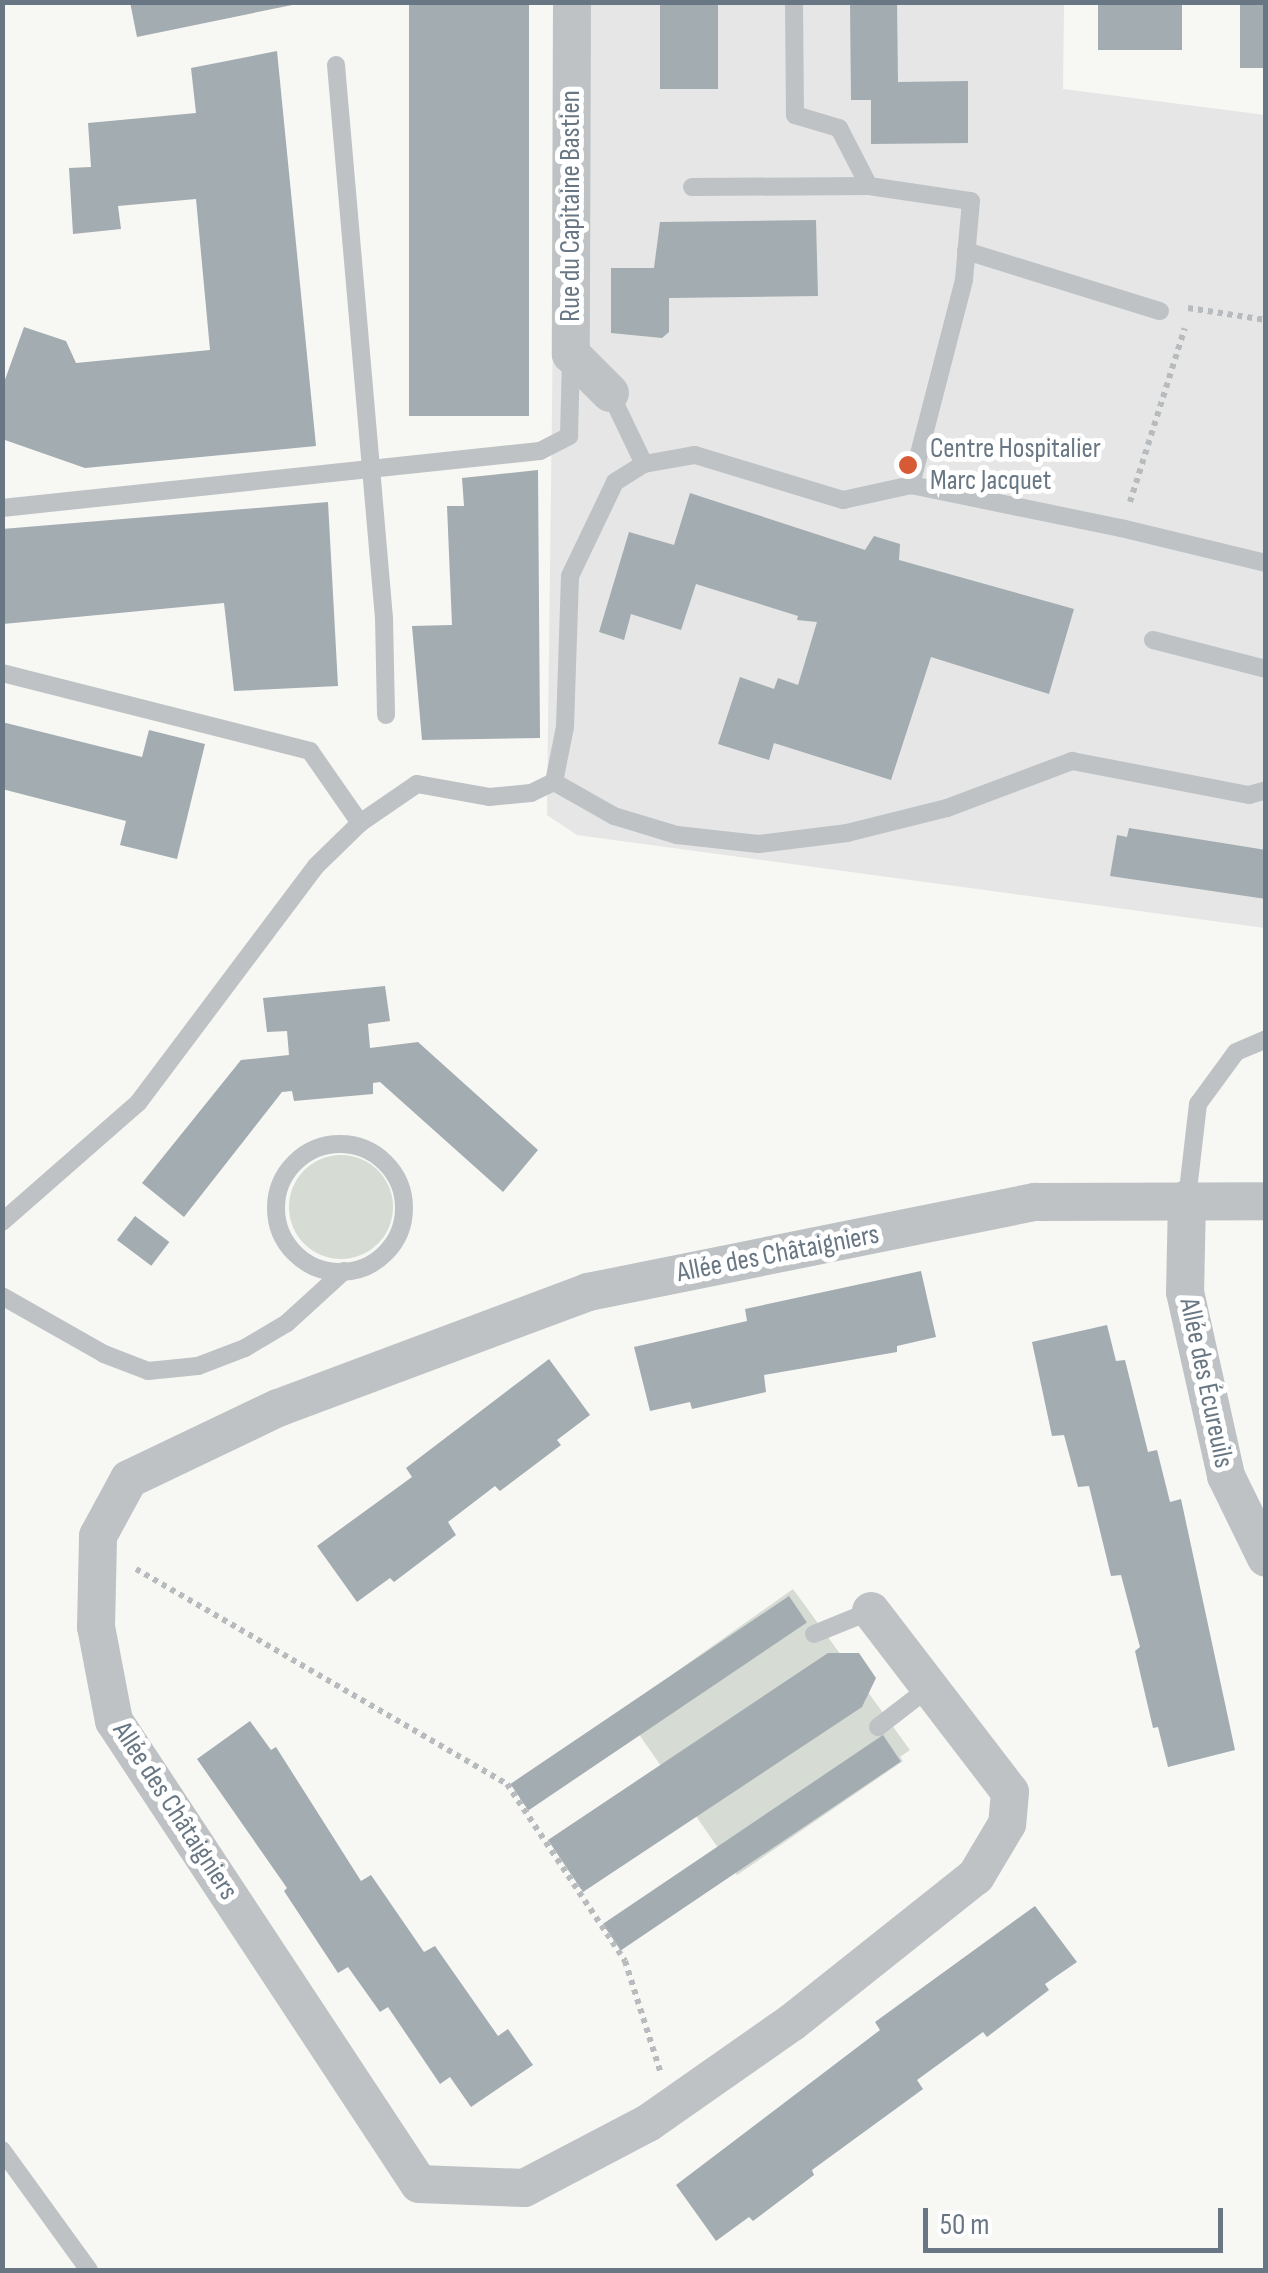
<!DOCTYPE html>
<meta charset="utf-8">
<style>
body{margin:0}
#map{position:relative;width:1268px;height:2273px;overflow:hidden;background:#f7f7f4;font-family:"Sofia Sans Condensed",sans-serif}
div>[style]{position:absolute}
.built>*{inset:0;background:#e5e6e5}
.green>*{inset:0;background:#d6dbd4}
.round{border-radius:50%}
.building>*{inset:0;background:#a3acb1;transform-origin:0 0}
.path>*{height:6px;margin-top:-3px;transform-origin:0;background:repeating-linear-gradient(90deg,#b8bbbd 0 5px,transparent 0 10px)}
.service>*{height:18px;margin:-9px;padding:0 9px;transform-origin:9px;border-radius:9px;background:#bec2c5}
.service>.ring{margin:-9px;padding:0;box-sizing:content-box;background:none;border:18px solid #bec2c5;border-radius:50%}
.minor>*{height:38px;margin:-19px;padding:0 19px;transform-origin:19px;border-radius:19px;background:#bec2c5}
.dots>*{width:28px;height:28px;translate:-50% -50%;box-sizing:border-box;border:5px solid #fff;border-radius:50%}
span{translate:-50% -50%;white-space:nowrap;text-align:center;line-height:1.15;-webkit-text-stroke:10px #fff;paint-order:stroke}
.street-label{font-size:28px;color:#687783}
.poi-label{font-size:28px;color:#687783}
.left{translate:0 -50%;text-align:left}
.frame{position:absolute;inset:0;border:5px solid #687783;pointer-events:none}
.scale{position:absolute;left:923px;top:2208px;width:300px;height:45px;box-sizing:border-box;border:5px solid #687783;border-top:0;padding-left:12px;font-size:30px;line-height:35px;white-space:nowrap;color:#687783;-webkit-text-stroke:8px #fff;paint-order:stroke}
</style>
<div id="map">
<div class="built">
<i style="clip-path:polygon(557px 3px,1064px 3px,1063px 89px,1265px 115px,1265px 928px,577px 835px,547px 815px)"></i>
</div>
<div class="green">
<i class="round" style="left:289px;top:1155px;width:104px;height:104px"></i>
<i style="clip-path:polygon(793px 1589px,910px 1750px,900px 1757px,903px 1761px,737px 1875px,622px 1710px)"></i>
</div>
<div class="building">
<i style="clip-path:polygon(130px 2px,297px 2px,297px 4px,137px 37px)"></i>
<i style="left:409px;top:2px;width:120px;height:414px"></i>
<i style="left:660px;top:2px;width:58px;height:87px"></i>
<i style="clip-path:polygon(850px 2px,897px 2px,898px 82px,968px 81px,968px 143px,871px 144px,871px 100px,851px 100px)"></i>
<i style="left:1098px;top:2px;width:84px;height:48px"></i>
<i style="left:1240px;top:2px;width:26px;height:66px"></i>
<i style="clip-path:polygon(277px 51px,316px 446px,85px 468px,2px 439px,2px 388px,24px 327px,66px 341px,76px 363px,210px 350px,196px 199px,118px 206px,121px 229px,73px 234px,69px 168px,91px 167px,88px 123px,196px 113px,191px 68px)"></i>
<i style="clip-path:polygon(816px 220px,818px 296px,669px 298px,669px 332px,662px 338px,611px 333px,611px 268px,654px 268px,660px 222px)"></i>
<i style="clip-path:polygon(538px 470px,540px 738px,422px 740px,412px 626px,452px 625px,447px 506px,464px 506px,462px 478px)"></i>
<i style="clip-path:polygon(690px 493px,865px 550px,874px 536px,900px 544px,899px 560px,1074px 609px,1049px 694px,931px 657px,891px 780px,774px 743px,769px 760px,718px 744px,740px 677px,774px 689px,778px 678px,798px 685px,817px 622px,797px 620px,798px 616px,696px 584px,681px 630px,631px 614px,624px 640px,599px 632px,629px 532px,674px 545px)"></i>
<i style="clip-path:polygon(328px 502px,338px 686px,234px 691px,224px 603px,3px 624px,2px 529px)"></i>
<i style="clip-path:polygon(2px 722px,142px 757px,149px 730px,205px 744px,177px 859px,120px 845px,126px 821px,2px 789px)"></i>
<i style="clip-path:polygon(1129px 828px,1266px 850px,1266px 899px,1110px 876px,1117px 835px,1127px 837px)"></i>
<i style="clip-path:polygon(385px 986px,390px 1021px,368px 1024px,370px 1048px,418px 1042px,538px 1150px,503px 1192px,380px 1082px,373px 1083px,373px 1094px,294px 1101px,292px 1091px,282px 1092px,184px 1217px,142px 1183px,241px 1060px,289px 1055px,287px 1031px,267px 1032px,263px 998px)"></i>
<i style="left:135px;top:1216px;width:43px;height:30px;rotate:37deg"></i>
<i style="clip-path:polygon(921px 1271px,936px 1337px,897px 1346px,897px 1352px,764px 1375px,766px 1392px,692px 1409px,690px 1402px,650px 1411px,634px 1347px,747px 1321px,745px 1309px)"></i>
<i style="clip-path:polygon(1107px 1325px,1116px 1361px,1125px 1360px,1148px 1452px,1157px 1450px,1170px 1502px,1181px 1499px,1235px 1750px,1168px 1767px,1158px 1727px,1153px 1728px,1135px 1651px,1140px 1647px,1121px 1575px,1111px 1576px,1089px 1486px,1078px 1487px,1064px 1435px,1052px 1436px,1032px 1342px)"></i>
<i style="clip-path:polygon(549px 1359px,590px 1415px,557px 1440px,561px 1445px,500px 1491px,495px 1486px,448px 1522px,456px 1535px,394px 1582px,390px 1578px,357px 1602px,317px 1546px,412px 1477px,406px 1468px)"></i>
<i style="left:789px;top:1596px;width:32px;height:336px;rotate:56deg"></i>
<i style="clip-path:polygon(828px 1653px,859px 1653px,876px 1678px,862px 1707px,583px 1892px,548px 1840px)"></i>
<i style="clip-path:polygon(250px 1721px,271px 1750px,276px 1747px,361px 1881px,371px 1875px,424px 1952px,435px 1946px,498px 2036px,508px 2029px,533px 2065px,471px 2107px,450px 2077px,440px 2084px,388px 2007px,380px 2012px,348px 1967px,338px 1973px,284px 1891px,287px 1888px,197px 1759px)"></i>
<i style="left:883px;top:1735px;width:32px;height:338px;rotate:56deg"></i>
<i style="clip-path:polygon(1035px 1906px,1077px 1962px,1045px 1984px,1049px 1990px,987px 2037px,983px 2032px,917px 2080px,923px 2089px,812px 2170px,814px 2175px,753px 2221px,749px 2217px,716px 2241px,676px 2185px,880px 2030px,875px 2022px)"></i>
</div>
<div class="path">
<i style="left:1188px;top:308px;width:79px;rotate:8.7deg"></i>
<i style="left:1130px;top:502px;width:182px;rotate:-72.5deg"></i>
<i style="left:136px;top:1569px;width:429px;rotate:30.1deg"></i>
<i style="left:507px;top:1784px;width:213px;rotate:56.3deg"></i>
<i style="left:625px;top:1961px;width:115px;rotate:72.3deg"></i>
</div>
<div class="service">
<i style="left:794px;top:2px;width:113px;rotate:89.5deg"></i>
<i style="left:795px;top:115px;width:46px;rotate:16.5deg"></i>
<i style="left:839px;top:128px;width:65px;rotate:62.7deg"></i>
<i style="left:869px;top:186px;width:103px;rotate:8.4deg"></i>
<i style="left:971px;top:201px;width:79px;rotate:95.1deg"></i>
<i style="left:964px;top:280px;width:212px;rotate:104.5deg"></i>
<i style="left:336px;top:65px;width:555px;rotate:85.04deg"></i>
<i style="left:384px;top:618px;width:97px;rotate:88.8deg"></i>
<i style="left:692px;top:187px;width:177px;rotate:-0.3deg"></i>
<i style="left:966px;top:251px;width:203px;rotate:17.2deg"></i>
<i style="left:610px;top:393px;width:79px;rotate:64.4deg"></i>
<i style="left:2px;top:508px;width:541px;rotate:-6.05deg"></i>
<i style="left:540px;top:451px;width:33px;rotate:-27deg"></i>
<i style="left:569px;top:436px;width:76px;rotate:-88.5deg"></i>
<i style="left:1153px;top:640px;width:117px;rotate:14.4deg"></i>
<i style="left:2px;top:673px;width:318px;rotate:14.2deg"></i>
<i style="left:310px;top:751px;width:88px;rotate:55.2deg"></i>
<i style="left:554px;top:782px;width:56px;rotate:-78.7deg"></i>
<i style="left:565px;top:727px;width:151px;rotate:-88.1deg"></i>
<i style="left:570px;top:576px;width:104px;rotate:-64.4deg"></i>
<i style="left:615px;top:482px;width:34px;rotate:-32deg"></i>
<i style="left:644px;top:464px;width:52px;rotate:-10deg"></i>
<i style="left:695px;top:455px;width:155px;rotate:16.9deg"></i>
<i style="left:843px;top:500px;width:70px;rotate:-12.4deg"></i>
<i style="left:911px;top:485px;width:214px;rotate:11.6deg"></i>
<i style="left:1121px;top:528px;width:149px;rotate:13.6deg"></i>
<i style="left:554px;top:782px;width:69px;rotate:29.5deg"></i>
<i style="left:614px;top:816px;width:66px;rotate:16.8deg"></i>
<i style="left:677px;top:835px;width:82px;rotate:6.3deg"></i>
<i style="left:759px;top:844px;width:89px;rotate:-7.1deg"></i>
<i style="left:847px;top:833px;width:103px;rotate:-14deg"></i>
<i style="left:947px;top:808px;width:134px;rotate:-20.6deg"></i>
<i style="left:1072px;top:761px;width:180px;rotate:10.9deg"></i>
<i style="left:1249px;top:795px;width:18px;rotate:-16deg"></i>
<i class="ring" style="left:276px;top:1144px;width:110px;height:110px"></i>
<i style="left:1187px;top:1199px;width:96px;rotate:-83.4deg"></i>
<i style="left:1198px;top:1104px;width:64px;rotate:-53.8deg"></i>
<i style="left:1236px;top:1052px;width:33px;rotate:-23deg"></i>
<i style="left:2px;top:1222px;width:181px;rotate:-41.2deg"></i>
<i style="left:138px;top:1103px;width:296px;rotate:-53.1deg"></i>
<i style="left:316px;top:866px;width:62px;rotate:-44.3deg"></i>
<i style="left:360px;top:823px;width:69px;rotate:-34.4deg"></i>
<i style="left:417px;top:784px;width:73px;rotate:10.2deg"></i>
<i style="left:489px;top:797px;width:42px;rotate:-5.4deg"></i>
<i style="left:531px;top:793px;width:25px;rotate:-26deg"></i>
<i style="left:2px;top:1296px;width:117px;rotate:29.6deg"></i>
<i style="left:104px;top:1354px;width:47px;rotate:21.1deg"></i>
<i style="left:148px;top:1371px;width:50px;rotate:-5.7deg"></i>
<i style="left:198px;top:1366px;width:50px;rotate:-21deg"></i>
<i style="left:245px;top:1348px;width:49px;rotate:-30.8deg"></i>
<i style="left:287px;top:1323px;width:77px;rotate:-42.4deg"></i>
<i style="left:814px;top:1634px;width:61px;rotate:-22deg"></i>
<i style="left:878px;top:1727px;width:66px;rotate:-37.6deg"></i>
<i style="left:2px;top:2150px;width:148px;rotate:54.1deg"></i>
</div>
<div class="minor">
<i style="left:572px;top:2px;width:352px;rotate:90.2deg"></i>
<i style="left:571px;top:354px;width:55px;rotate:45deg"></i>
<i style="left:1187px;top:1199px;width:93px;rotate:91.2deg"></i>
<i style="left:1185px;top:1292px;width:189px;rotate:77.4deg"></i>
<i style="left:1226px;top:1476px;width:91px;rotate:64deg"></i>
<i style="left:871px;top:1611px;width:228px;rotate:52.5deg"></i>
<i style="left:1010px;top:1792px;width:32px;rotate:95deg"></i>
<i style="left:1007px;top:1824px;width:61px;rotate:120.8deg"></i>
<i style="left:976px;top:1876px;width:236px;rotate:141.5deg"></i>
<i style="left:791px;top:2023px;width:174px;rotate:145deg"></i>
<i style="left:648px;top:2123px;width:140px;rotate:152.3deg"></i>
<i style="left:524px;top:2188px;width:105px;rotate:-177.8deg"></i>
<i style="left:419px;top:2184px;width:554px;rotate:-123.37deg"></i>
<i style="left:114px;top:1721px;width:96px;rotate:-100.8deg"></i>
<i style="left:96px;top:1627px;width:91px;rotate:-88.7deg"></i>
<i style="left:98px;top:1536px;width:65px;rotate:-61.5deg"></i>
<i style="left:129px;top:1479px;width:165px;rotate:-25.5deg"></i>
<i style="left:278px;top:1408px;width:331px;rotate:-20.5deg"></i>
<i style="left:588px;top:1292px;width:456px;rotate:-11.4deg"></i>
<i style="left:1035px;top:1202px;width:231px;rotate:-0.2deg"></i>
</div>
<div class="dots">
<i style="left:908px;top:465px;background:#d65a35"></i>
</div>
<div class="street-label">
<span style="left:571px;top:206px;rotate:-90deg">Rue du Capitaine Bastien</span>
<span style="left:778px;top:1254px;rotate:-11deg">Allée des Châtaigniers</span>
<span style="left:1206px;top:1383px;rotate:78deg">Allée des Écureuils</span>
<span style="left:175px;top:1811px;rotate:57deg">Allée des Châtaigniers</span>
</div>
<div class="poi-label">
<span class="left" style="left:930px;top:465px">Centre Hospitalier<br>Marc Jacquet</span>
</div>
<div class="frame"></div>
<div class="scale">50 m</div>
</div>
